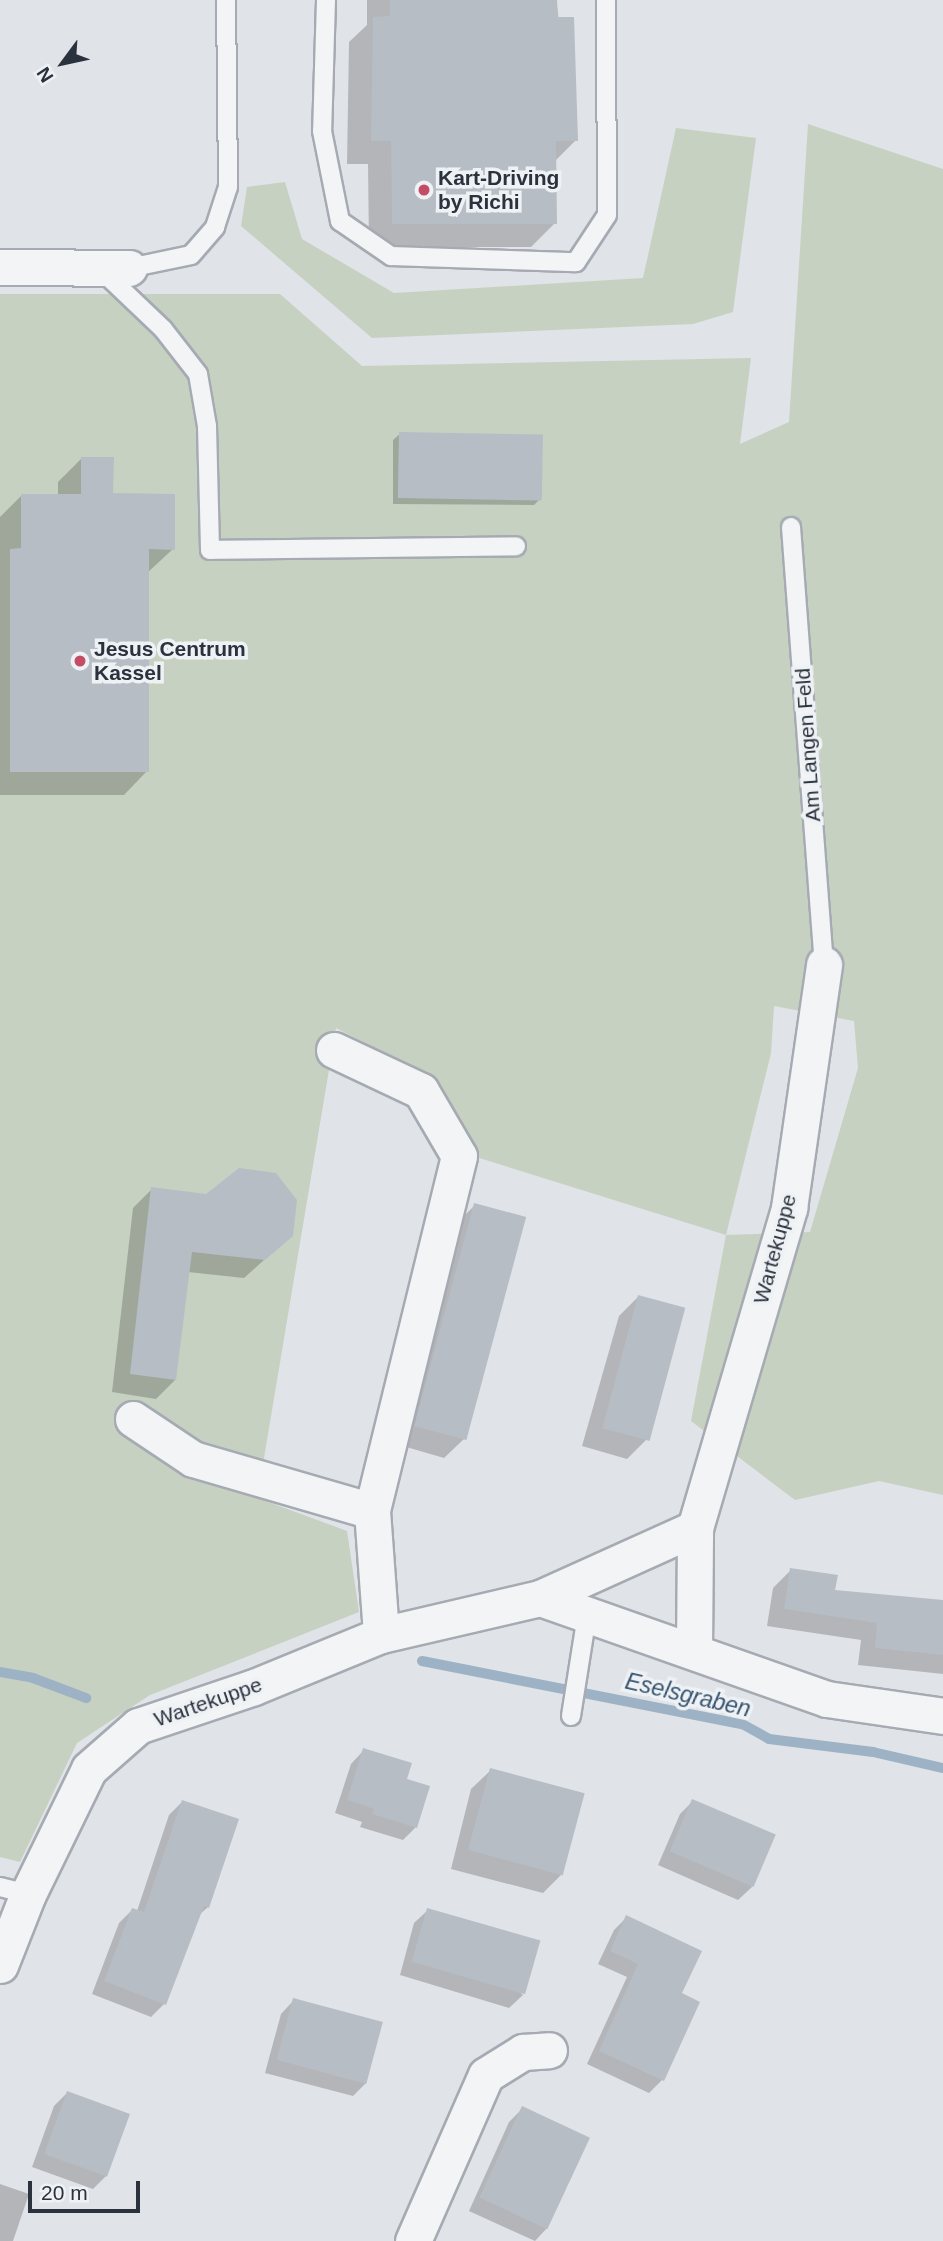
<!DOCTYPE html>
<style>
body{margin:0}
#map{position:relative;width:943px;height:2241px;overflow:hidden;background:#e0e3e8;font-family:Arial,sans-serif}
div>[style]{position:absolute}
.green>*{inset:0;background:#c6d1c1}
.shadow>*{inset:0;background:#0003}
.stream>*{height:10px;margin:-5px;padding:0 5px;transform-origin:5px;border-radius:5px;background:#9db3c5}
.building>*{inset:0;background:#b7bdc4;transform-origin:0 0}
.roads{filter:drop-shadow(2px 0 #a6aab2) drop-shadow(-2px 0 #a6aab2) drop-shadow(0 2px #a6aab2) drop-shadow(0 -2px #a6aab2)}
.lane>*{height:18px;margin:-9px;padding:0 9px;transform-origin:9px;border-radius:9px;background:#f2f4f6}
.street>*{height:35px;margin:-17.5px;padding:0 17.5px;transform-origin:17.5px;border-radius:17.5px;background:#f2f4f6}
.dots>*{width:19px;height:19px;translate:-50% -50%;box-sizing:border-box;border:4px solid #eff2f5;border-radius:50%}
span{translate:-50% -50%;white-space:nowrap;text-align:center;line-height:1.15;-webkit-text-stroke:7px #eff2f5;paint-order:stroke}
.poi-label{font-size:21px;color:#2a323e;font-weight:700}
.left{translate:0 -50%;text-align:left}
.street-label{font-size:21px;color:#2a323e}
.water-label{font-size:23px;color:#37536f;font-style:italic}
.north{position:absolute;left:28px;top:28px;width:70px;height:70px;-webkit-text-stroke:5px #eff2f5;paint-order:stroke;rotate:237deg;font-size:19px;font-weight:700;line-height:28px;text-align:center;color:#2a323e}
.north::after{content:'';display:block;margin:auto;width:24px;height:32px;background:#2a323e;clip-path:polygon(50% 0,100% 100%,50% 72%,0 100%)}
.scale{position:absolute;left:28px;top:2181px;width:112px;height:32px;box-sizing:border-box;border:4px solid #2a323e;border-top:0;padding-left:9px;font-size:21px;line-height:24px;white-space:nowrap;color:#2a323e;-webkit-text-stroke:5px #eff2f5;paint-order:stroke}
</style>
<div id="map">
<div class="green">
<i style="clip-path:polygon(evenodd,808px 124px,943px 169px,943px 1495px,879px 1481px,795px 1500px,691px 1421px,726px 1235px,473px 1156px,428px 1075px,336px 1028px,263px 1464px,244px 1493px,347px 1531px,359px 1612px,150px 1695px,77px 1743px,20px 1862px,0 1857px,0 294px,280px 294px,362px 366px,751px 358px,740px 444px,789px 422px,808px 124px,774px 1006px,854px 1021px,858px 1068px,810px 1232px,726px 1235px,771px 1053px,774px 1006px)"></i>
<i style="clip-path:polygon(676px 128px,756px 138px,733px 312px,693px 324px,372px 338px,241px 226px,247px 187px,285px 182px,302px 239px,394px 293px,643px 278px)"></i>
</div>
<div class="shadow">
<i style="clip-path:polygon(367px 0,556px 0,576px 140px,555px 161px,555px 223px,531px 247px,369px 247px,368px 164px,347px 164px,349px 42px,367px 25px)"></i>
<i style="clip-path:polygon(400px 434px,540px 499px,534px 505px,393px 504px,393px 440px)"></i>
<i style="clip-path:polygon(82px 458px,111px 495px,173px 549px,147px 573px,147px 771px,124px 795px,0 795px,0 517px,22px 495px,58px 496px,58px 482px)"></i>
<i style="clip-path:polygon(152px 1189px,291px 1236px,244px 1278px,188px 1272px,175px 1380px,156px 1399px,112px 1392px,133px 1208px)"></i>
<i style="clip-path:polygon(475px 1205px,464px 1439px,444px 1458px,396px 1444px,456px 1224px)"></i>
<i style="clip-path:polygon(638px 1297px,646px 1440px,627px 1459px,582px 1446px,619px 1316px)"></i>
<i style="clip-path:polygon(791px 1570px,833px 1591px,943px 1602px,943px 1674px,858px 1665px,861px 1640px,767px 1626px,773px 1588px)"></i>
<i style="clip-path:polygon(364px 1750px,405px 1780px,416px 1827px,403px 1840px,360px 1827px,362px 1822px,335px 1813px,351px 1764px)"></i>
<i style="clip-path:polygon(491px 1770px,562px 1874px,543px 1893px,451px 1869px,471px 1789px)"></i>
<i style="clip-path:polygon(693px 1801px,752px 1887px,738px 1900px,658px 1865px,680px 1814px)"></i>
<i style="clip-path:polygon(182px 1802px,208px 1907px,198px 1916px,164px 2004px,151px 2017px,92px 1994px,119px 1923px,132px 1910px,137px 1911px,169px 1815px)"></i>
<i style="clip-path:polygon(428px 1910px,523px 1995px,509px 2008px,400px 1975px,414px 1923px)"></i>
<i style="clip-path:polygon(627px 1917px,680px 1994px,662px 2080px,649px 2093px,587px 2064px,627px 1977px,598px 1964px,614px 1930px)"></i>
<i style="clip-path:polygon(294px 2000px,366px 2083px,353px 2096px,265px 2073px,281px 2014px)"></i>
<i style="clip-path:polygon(67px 2093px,106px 2176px,93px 2189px,32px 2167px,54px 2106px)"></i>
<i style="clip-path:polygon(522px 2109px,548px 2227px,535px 2241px,469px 2211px,509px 2122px)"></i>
<i style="clip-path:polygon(0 2184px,29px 2194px,13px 2241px,0 2241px)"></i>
</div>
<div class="stream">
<i style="left:422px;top:1661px;width:328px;rotate:11.2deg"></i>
<i style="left:744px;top:1725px;width:29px;rotate:29deg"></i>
<i style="left:769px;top:1739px;width:105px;rotate:7.1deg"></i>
<i style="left:873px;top:1752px;width:72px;rotate:12.9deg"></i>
<i style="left:0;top:1672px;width:34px;rotate:10deg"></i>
<i style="left:33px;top:1678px;width:57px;rotate:20.7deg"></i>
</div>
<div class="building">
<i style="clip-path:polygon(390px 0,557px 0,558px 17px,574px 17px,578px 141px,556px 141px,557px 224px,392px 224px,391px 141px,371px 141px,373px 17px,390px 16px)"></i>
<i style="left:399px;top:432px;width:144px;height:66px;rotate:1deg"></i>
<i style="clip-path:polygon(81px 457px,114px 457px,113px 493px,175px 494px,175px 550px,149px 549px,149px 772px,10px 772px,10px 549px,21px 548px,21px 494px,81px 494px)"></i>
<i style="clip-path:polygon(239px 1168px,276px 1173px,297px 1200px,293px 1236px,265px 1260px,192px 1252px,176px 1380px,130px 1374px,151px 1187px,206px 1194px)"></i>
<i style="left:474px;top:1203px;width:54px;height:231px;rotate:15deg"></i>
<i style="left:638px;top:1295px;width:49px;height:138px;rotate:15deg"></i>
<i style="clip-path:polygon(790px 1568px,838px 1575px,835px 1590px,943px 1600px,943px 1655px,875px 1648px,877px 1623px,784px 1609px)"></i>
<i style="clip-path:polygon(363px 1748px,412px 1763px,407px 1779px,430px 1786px,417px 1828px,372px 1814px,374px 1809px,347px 1800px)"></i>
<i style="left:490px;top:1768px;width:98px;height:85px;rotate:15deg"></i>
<i style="left:692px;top:1799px;width:91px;height:57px;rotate:23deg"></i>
<i style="clip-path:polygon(182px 1800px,239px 1819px,209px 1908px,204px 1906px,166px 2005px,104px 1981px,132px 1908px,144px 1912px)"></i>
<i style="left:427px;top:1908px;width:118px;height:56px;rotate:16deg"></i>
<i style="clip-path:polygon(626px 1915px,702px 1951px,682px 1993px,700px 2002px,664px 2081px,599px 2051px,638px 1964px,610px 1951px)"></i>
<i style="left:293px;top:1998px;width:93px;height:64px;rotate:15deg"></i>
<i style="left:67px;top:2091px;width:67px;height:67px;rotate:20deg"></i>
<i style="left:522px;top:2106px;width:75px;height:101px;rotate:25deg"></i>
</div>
<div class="roads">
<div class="lane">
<i style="left:326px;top:0;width:131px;rotate:91.7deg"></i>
<i style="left:322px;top:131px;width:92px;rotate:78.7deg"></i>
<i style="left:340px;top:221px;width:62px;rotate:34.5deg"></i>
<i style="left:391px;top:256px;width:185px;rotate:1.9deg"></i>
<i style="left:576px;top:262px;width:56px;rotate:-56.6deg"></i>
<i style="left:607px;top:215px;width:215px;rotate:-90.3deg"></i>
<i style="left:129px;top:268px;width:63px;rotate:-11.8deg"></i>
<i style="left:191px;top:255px;width:37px;rotate:-49deg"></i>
<i style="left:215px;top:227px;width:42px;rotate:-72deg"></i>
<i style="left:228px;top:187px;width:187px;rotate:-90.6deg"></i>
<i style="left:100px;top:269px;width:87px;rotate:43.6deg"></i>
<i style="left:163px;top:329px;width:57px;rotate:52.1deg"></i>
<i style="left:198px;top:374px;width:53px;rotate:80.2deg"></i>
<i style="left:207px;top:426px;width:124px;rotate:88.6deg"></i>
<i style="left:210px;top:550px;width:306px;rotate:-0.7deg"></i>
<i style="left:791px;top:527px;width:438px;rotate:85.7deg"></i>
<i style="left:571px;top:1716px;width:102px;rotate:-81deg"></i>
<i style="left:0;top:1887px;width:29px;rotate:14deg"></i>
</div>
<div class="street">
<i style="left:0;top:267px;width:129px;rotate:0.4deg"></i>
<i style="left:334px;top:1050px;width:96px;rotate:25.2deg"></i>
<i style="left:421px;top:1091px;width:75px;rotate:59.7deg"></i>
<i style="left:459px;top:1156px;width:366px;rotate:103.8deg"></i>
<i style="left:133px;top:1419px;width:72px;rotate:33.7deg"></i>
<i style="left:193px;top:1459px;width:186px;rotate:16.2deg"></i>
<i style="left:372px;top:1511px;width:124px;rotate:85.8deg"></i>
<i style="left:540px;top:1598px;width:304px;rotate:19.4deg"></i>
<i style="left:827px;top:1699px;width:117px;rotate:8.3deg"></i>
<i style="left:694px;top:1651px;width:123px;rotate:-89.5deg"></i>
<i style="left:0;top:1965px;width:76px;rotate:-68.5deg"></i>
<i style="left:28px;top:1894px;width:139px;rotate:-64deg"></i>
<i style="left:89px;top:1769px;width:65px;rotate:-41.3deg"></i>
<i style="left:138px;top:1726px;width:122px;rotate:-18.6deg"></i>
<i style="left:254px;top:1687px;width:137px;rotate:-22.3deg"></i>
<i style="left:381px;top:1635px;width:163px;rotate:-13.1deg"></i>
<i style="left:540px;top:1598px;width:170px;rotate:-24.3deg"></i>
<i style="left:695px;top:1528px;width:334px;rotate:-73.6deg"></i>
<i style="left:789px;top:1208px;width:246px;rotate:-81.8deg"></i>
<i style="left:413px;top:2241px;width:181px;rotate:-66.3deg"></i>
<i style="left:486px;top:2075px;width:44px;rotate:-31.9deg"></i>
<i style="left:523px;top:2052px;width:26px;rotate:-4deg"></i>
</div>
</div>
<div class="dots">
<i style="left:424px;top:190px;background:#c44d66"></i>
<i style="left:80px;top:661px;background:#c44d66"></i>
</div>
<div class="poi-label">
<span class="left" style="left:438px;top:190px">Kart-Driving<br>by Richi</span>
<span class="left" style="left:94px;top:661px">Jesus Centrum<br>Kassel</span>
</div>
<div class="street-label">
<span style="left:808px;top:745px;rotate:-94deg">Am Langen Feld</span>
<span style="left:775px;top:1249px;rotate:-75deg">Wartekuppe</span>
<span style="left:208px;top:1702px;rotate:-19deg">Wartekuppe</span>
</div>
<div class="water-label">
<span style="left:688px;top:1695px;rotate:13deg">Eselsgraben</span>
</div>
<div class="north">N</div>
<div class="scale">20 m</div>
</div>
